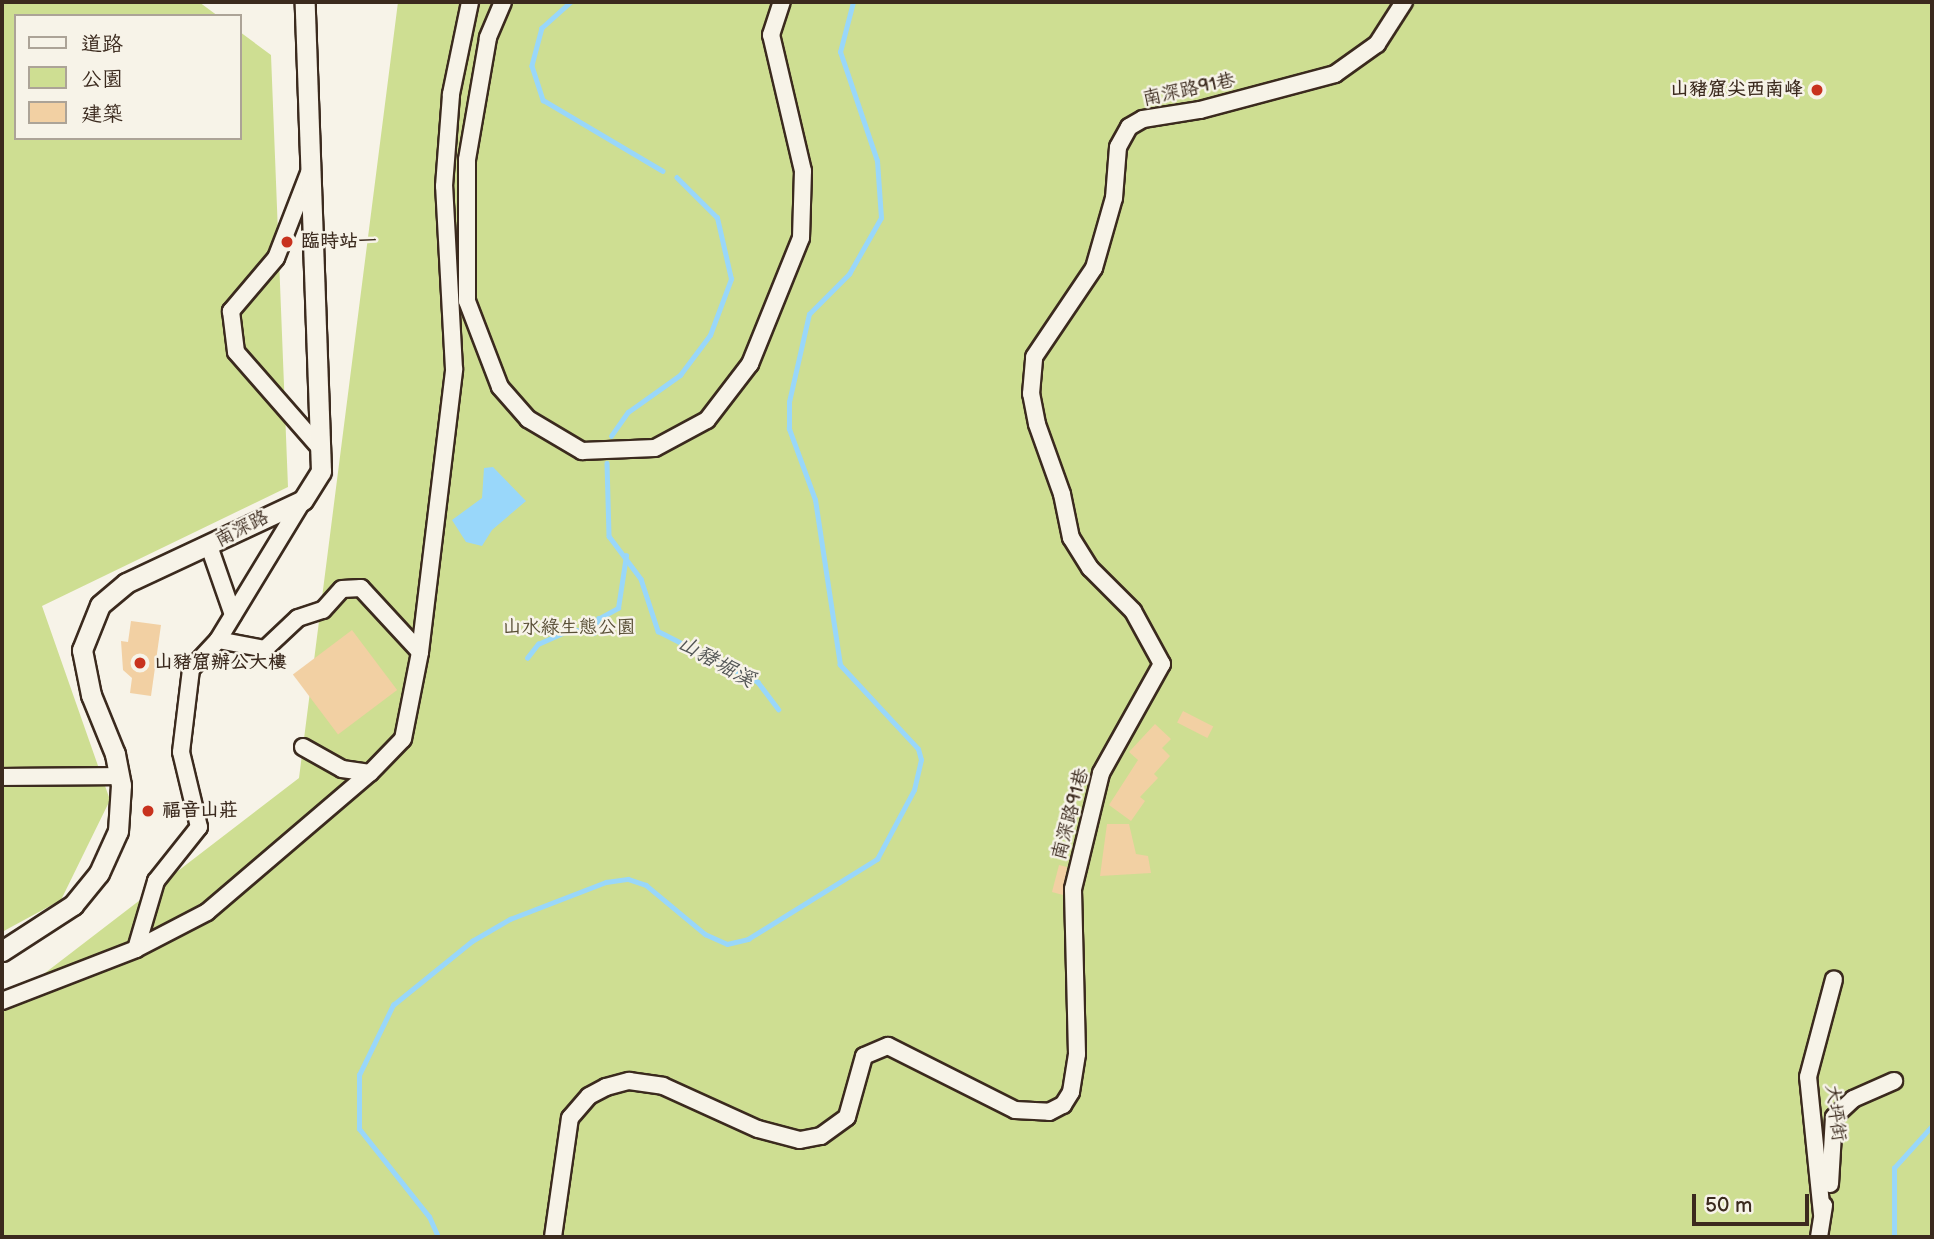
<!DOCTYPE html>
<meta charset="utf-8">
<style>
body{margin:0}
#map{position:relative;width:1934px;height:1239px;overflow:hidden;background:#f7f3e8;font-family:"Balsamiq Sans","LXGW WenKai TC",sans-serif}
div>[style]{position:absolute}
.green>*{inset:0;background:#cede92}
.water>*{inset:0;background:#99d7fa}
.stream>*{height:4.5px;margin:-2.25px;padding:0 2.25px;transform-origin:2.25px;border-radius:2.25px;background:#99d7fa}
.building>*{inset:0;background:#f2d0a3;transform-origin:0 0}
.roads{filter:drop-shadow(2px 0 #3b2a1e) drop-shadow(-2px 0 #3b2a1e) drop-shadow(0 2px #3b2a1e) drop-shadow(0 -2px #3b2a1e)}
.minor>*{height:16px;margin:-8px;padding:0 8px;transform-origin:8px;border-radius:8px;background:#f7f3e8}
.major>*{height:19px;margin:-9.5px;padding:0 9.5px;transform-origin:9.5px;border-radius:9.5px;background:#f7f3e8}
.dots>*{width:19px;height:19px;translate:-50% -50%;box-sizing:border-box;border:4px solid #f7f3e8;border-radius:50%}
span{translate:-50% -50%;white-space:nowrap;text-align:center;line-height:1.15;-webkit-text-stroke:5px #f7f3e8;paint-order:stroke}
.street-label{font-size:19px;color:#3b2a1e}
.poi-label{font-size:19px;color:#3b2a1e;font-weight:700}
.right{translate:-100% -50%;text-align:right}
.left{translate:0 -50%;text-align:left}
.park-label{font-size:19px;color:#584e35}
.water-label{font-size:21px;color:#525555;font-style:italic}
.frame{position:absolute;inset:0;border:4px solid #3b2a1e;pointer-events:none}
.legend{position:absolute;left:14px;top:14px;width:228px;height:126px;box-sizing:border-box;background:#f7f3e8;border:2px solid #aca397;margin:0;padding:9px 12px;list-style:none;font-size:21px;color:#3b2a1e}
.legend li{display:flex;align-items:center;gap:14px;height:35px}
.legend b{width:35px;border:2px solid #aca397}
.scale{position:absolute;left:1692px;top:1194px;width:117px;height:32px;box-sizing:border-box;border:4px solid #3b2a1e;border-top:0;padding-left:9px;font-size:21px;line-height:24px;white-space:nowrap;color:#3b2a1e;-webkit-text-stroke:5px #f7f3e8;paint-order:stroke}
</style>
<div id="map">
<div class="green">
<i style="clip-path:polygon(2px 2px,199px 2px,218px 16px,16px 16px,16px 138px,240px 138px,240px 32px,271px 55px,288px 487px,42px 606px,110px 800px,61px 900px,2px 932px)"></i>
<i style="clip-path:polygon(398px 2px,1932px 2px,1932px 1237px,2px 1237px,2px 1006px,299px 778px)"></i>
</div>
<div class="water">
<i style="clip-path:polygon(493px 467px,526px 501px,492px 530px,482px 546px,466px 542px,452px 520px,482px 498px,484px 468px)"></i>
</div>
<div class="stream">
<i style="left:571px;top:2px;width:39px;rotate:138deg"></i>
<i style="left:542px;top:28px;width:39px;rotate:105deg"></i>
<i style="left:532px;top:66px;width:36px;rotate:72deg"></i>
<i style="left:543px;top:100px;width:139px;rotate:30.6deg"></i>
<i style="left:611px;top:436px;width:29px;rotate:-55deg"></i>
<i style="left:628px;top:412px;width:64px;rotate:-35.4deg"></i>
<i style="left:680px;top:375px;width:50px;rotate:-53.1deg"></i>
<i style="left:710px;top:335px;width:60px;rotate:-69.4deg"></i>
<i style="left:731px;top:279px;width:63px;rotate:-102.9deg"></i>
<i style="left:717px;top:218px;width:57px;rotate:-135deg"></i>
<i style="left:607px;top:463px;width:73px;rotate:88.4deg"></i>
<i style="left:609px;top:536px;width:54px;rotate:53.3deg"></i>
<i style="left:641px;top:579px;width:55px;rotate:71.9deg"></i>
<i style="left:658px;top:631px;width:112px;rotate:27deg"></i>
<i style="left:758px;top:682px;width:34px;rotate:53deg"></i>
<i style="left:527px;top:658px;width:18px;rotate:-52deg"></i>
<i style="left:538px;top:644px;width:37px;rotate:-24deg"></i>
<i style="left:572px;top:629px;width:22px;rotate:10deg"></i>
<i style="left:594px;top:633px;width:15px;rotate:-74deg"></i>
<i style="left:598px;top:619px;width:23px;rotate:-29deg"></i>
<i style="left:618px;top:608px;width:53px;rotate:-81.3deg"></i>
<i style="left:438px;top:1237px;width:22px;rotate:-114deg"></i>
<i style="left:429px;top:1217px;width:112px;rotate:-128.5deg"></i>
<i style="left:359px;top:1129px;width:54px;rotate:-90deg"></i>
<i style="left:359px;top:1075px;width:78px;rotate:-64.1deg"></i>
<i style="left:393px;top:1005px;width:102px;rotate:-39deg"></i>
<i style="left:472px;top:941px;width:44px;rotate:-30.1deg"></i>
<i style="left:510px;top:919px;width:103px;rotate:-21.1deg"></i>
<i style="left:606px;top:882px;width:22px;rotate:-8deg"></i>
<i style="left:628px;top:879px;width:19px;rotate:18deg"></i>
<i style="left:646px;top:885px;width:77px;rotate:39.7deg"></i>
<i style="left:705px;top:934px;width:24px;rotate:24deg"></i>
<i style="left:727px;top:944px;width:22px;rotate:-13deg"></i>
<i style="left:748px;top:939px;width:152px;rotate:-31.8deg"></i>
<i style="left:877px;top:859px;width:78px;rotate:-61.8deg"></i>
<i style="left:914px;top:790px;width:31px;rotate:-77deg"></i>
<i style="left:921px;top:760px;width:11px;rotate:-105deg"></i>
<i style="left:918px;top:749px;width:115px;rotate:-132.9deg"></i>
<i style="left:840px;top:665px;width:167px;rotate:-98.6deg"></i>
<i style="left:815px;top:500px;width:76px;rotate:-110.1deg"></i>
<i style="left:789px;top:429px;width:27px;rotate:-90deg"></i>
<i style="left:789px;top:402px;width:90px;rotate:-77.2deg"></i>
<i style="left:809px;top:314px;width:57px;rotate:-45deg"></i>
<i style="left:849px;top:274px;width:64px;rotate:-60.3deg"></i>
<i style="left:881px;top:218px;width:57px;rotate:-94deg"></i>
<i style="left:877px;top:161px;width:115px;rotate:-108.7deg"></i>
<i style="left:840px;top:52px;width:52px;rotate:-75.4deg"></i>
<i style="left:1894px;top:1237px;width:69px;rotate:-90deg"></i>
<i style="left:1894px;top:1168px;width:57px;rotate:-47.9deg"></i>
</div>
<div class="building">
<i style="clip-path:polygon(131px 621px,161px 625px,151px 696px,130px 693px,132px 678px,123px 670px,121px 641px,128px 642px)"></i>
<i style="left:352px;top:630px;width:75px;height:74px;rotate:53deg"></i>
<i style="left:1183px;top:711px;width:34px;height:13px;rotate:27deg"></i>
<i style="clip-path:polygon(1155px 724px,1171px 739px,1162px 748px,1170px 756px,1154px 774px,1158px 778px,1140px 797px,1145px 801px,1131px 821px,1109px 805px,1138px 760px,1129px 752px)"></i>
<i style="clip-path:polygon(1107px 824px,1129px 824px,1136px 854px,1148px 856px,1151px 873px,1100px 876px)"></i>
<i style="clip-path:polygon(1059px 865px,1067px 867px,1063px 895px,1052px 892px)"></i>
</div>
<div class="roads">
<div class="minor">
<i style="left:503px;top:2px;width:39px;rotate:113deg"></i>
<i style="left:488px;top:38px;width:124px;rotate:99.8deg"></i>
<i style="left:467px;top:160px;width:141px;rotate:90deg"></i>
<i style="left:467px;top:301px;width:92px;rotate:69deg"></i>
<i style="left:500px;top:387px;width:43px;rotate:48.8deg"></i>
<i style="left:528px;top:419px;width:63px;rotate:30.7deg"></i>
<i style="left:582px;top:451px;width:73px;rotate:-2.4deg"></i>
<i style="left:655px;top:448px;width:59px;rotate:-28.3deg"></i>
<i style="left:707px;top:420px;width:71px;rotate:-52.5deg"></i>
<i style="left:750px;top:364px;width:136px;rotate:-68deg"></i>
<i style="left:801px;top:238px;width:67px;rotate:-88.3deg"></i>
<i style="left:803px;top:171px;width:140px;rotate:-103.2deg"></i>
<i style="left:771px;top:35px;width:35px;rotate:-72deg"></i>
<i style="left:309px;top:173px;width:91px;rotate:111.2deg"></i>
<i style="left:276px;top:258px;width:70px;rotate:130.3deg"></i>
<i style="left:231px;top:311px;width:41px;rotate:83deg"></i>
<i style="left:236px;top:352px;width:128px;rotate:48.8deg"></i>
<i style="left:209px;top:546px;width:73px;rotate:70.8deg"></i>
<i style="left:218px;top:640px;width:48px;rotate:10.8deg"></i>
<i style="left:265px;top:649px;width:45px;rotate:-43.2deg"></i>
<i style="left:298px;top:618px;width:26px;rotate:-18deg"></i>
<i style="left:323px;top:610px;width:28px;rotate:-48deg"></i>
<i style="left:342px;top:589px;width:19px;rotate:-3deg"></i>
<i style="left:361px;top:588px;width:87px;rotate:47.3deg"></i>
<i style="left:420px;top:652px;width:285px;rotate:-83.1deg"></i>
<i style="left:454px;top:369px;width:183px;rotate:-93.1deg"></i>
<i style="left:444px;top:186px;width:92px;rotate:-85.6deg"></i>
<i style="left:451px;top:94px;width:94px;rotate:-78.3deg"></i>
<i style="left:303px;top:747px;width:45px;rotate:29.4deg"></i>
<i style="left:342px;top:769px;width:28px;rotate:8deg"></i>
<i style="left:370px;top:773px;width:47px;rotate:-45.9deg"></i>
<i style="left:403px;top:739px;width:89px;rotate:-78.9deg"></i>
<i style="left:2px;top:777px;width:118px;rotate:-0.5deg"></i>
<i style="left:136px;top:949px;width:80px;rotate:-27.5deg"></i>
<i style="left:207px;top:912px;width:214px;rotate:-40.5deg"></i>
<i style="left:2px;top:1001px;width:144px;rotate:-21.2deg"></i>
<i style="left:136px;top:949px;width:71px;rotate:-73.6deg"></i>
<i style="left:156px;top:881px;width:69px;rotate:-51.5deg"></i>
<i style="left:199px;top:827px;width:77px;rotate:-103.5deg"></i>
<i style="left:181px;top:752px;width:84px;rotate:-83.1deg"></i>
<i style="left:191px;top:669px;width:40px;rotate:-47deg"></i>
<i style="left:218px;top:640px;width:164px;rotate:-58.7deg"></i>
<i style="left:1830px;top:1184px;width:67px;rotate:-86.6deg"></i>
<i style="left:1834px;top:1117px;width:26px;rotate:-43deg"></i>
<i style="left:1853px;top:1099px;width:45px;rotate:-23.7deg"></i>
<i style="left:1822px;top:1214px;width:138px;rotate:-95.8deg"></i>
<i style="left:1808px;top:1077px;width:101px;rotate:-75.1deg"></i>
<i style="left:553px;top:1237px;width:120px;rotate:-81.9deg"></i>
<i style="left:570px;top:1118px;width:29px;rotate:-49deg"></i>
<i style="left:589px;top:1096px;width:19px;rotate:-28deg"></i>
<i style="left:606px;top:1087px;width:24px;rotate:-15deg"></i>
<i style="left:629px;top:1081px;width:34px;rotate:8deg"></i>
<i style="left:663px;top:1086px;width:104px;rotate:24.4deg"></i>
<i style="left:758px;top:1129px;width:43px;rotate:14.7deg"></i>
<i style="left:800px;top:1140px;width:21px;rotate:-11deg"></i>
<i style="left:821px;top:1136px;width:32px;rotate:-36deg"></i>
<i style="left:847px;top:1117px;width:63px;rotate:-74.4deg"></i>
<i style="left:864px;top:1056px;width:26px;rotate:-23deg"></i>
<i style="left:888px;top:1046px;width:142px;rotate:26.7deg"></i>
<i style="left:1015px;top:1110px;width:34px;rotate:3deg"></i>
<i style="left:1049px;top:1112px;width:16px;rotate:-27deg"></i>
<i style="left:1063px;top:1105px;width:15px;rotate:-58deg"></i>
<i style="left:1071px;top:1092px;width:38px;rotate:-81deg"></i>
<i style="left:1077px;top:1054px;width:165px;rotate:-91.4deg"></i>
<i style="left:1073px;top:889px;width:119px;rotate:-76.4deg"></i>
<i style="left:1101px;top:773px;width:125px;rotate:-60.8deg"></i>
<i style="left:1162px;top:664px;width:60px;rotate:-118.7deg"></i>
<i style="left:1133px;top:611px;width:61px;rotate:-135deg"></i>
<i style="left:1090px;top:568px;width:36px;rotate:-122deg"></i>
<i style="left:1071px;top:538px;width:45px;rotate:-101.6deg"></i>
<i style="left:1062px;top:494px;width:74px;rotate:-109.7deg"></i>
<i style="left:1037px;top:424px;width:31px;rotate:-101deg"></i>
<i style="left:1031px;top:394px;width:37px;rotate:-85deg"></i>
<i style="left:1034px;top:357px;width:107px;rotate:-56deg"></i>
<i style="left:1094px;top:268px;width:73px;rotate:-74.1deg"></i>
<i style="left:1114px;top:198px;width:51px;rotate:-85.5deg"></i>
<i style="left:1118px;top:147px;width:23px;rotate:-61deg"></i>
<i style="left:1129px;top:127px;width:16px;rotate:-30deg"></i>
<i style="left:1143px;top:119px;width:58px;rotate:-9deg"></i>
<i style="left:1200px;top:110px;width:140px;rotate:-14.9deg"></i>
<i style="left:1335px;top:74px;width:52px;rotate:-35.5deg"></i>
<i style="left:1377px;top:44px;width:50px;rotate:-57.3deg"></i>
<i style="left:1819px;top:1237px;width:32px;rotate:-81deg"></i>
</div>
<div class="major">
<i style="left:2px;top:951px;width:85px;rotate:-32.9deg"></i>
<i style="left:73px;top:905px;width:41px;rotate:-50.9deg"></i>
<i style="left:99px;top:873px;width:46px;rotate:-65.7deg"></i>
<i style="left:118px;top:831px;width:46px;rotate:-86.3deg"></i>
<i style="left:121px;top:785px;width:32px;rotate:-101deg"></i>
<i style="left:115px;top:754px;width:64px;rotate:-112.1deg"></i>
<i style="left:91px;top:695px;width:46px;rotate:-101.3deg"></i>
<i style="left:82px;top:650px;width:48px;rotate:-68.2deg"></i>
<i style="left:100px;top:605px;width:34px;rotate:-40deg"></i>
<i style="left:126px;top:583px;width:195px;rotate:-25.1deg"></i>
<i style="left:303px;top:500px;width:34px;rotate:-58deg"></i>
<i style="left:321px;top:471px;width:469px;rotate:-92deg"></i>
</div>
</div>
<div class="dots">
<i style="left:1817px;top:90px;background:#c8321e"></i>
<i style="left:287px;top:242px;background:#c8321e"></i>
<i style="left:140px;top:663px;background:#c8321e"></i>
<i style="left:148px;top:811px;background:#c8321e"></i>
</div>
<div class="street-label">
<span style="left:1189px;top:90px;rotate:-12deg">南深路91巷</span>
<span style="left:242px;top:529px;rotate:-27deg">南深路</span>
<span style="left:1071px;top:814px;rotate:-75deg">南深路91巷</span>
<span style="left:1835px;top:1113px;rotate:82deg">大坪街</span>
</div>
<div class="poi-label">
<span class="right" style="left:1803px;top:90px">山豬窟尖西南峰</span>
<span class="left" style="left:301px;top:242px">臨時站一</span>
<span class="left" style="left:154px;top:663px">山豬窟辦公大樓</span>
<span class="left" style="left:162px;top:811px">福音山莊</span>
</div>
<div class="park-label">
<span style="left:569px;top:628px">山水綠生態公園</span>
</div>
<div class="water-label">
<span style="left:716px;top:662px;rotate:29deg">山豬堀溪</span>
</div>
<div class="frame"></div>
<ul class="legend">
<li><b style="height:9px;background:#f7f3e8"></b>道路</li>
<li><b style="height:19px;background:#cede92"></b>公園</li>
<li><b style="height:19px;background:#f2d0a3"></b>建築</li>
</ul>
<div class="scale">50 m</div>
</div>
